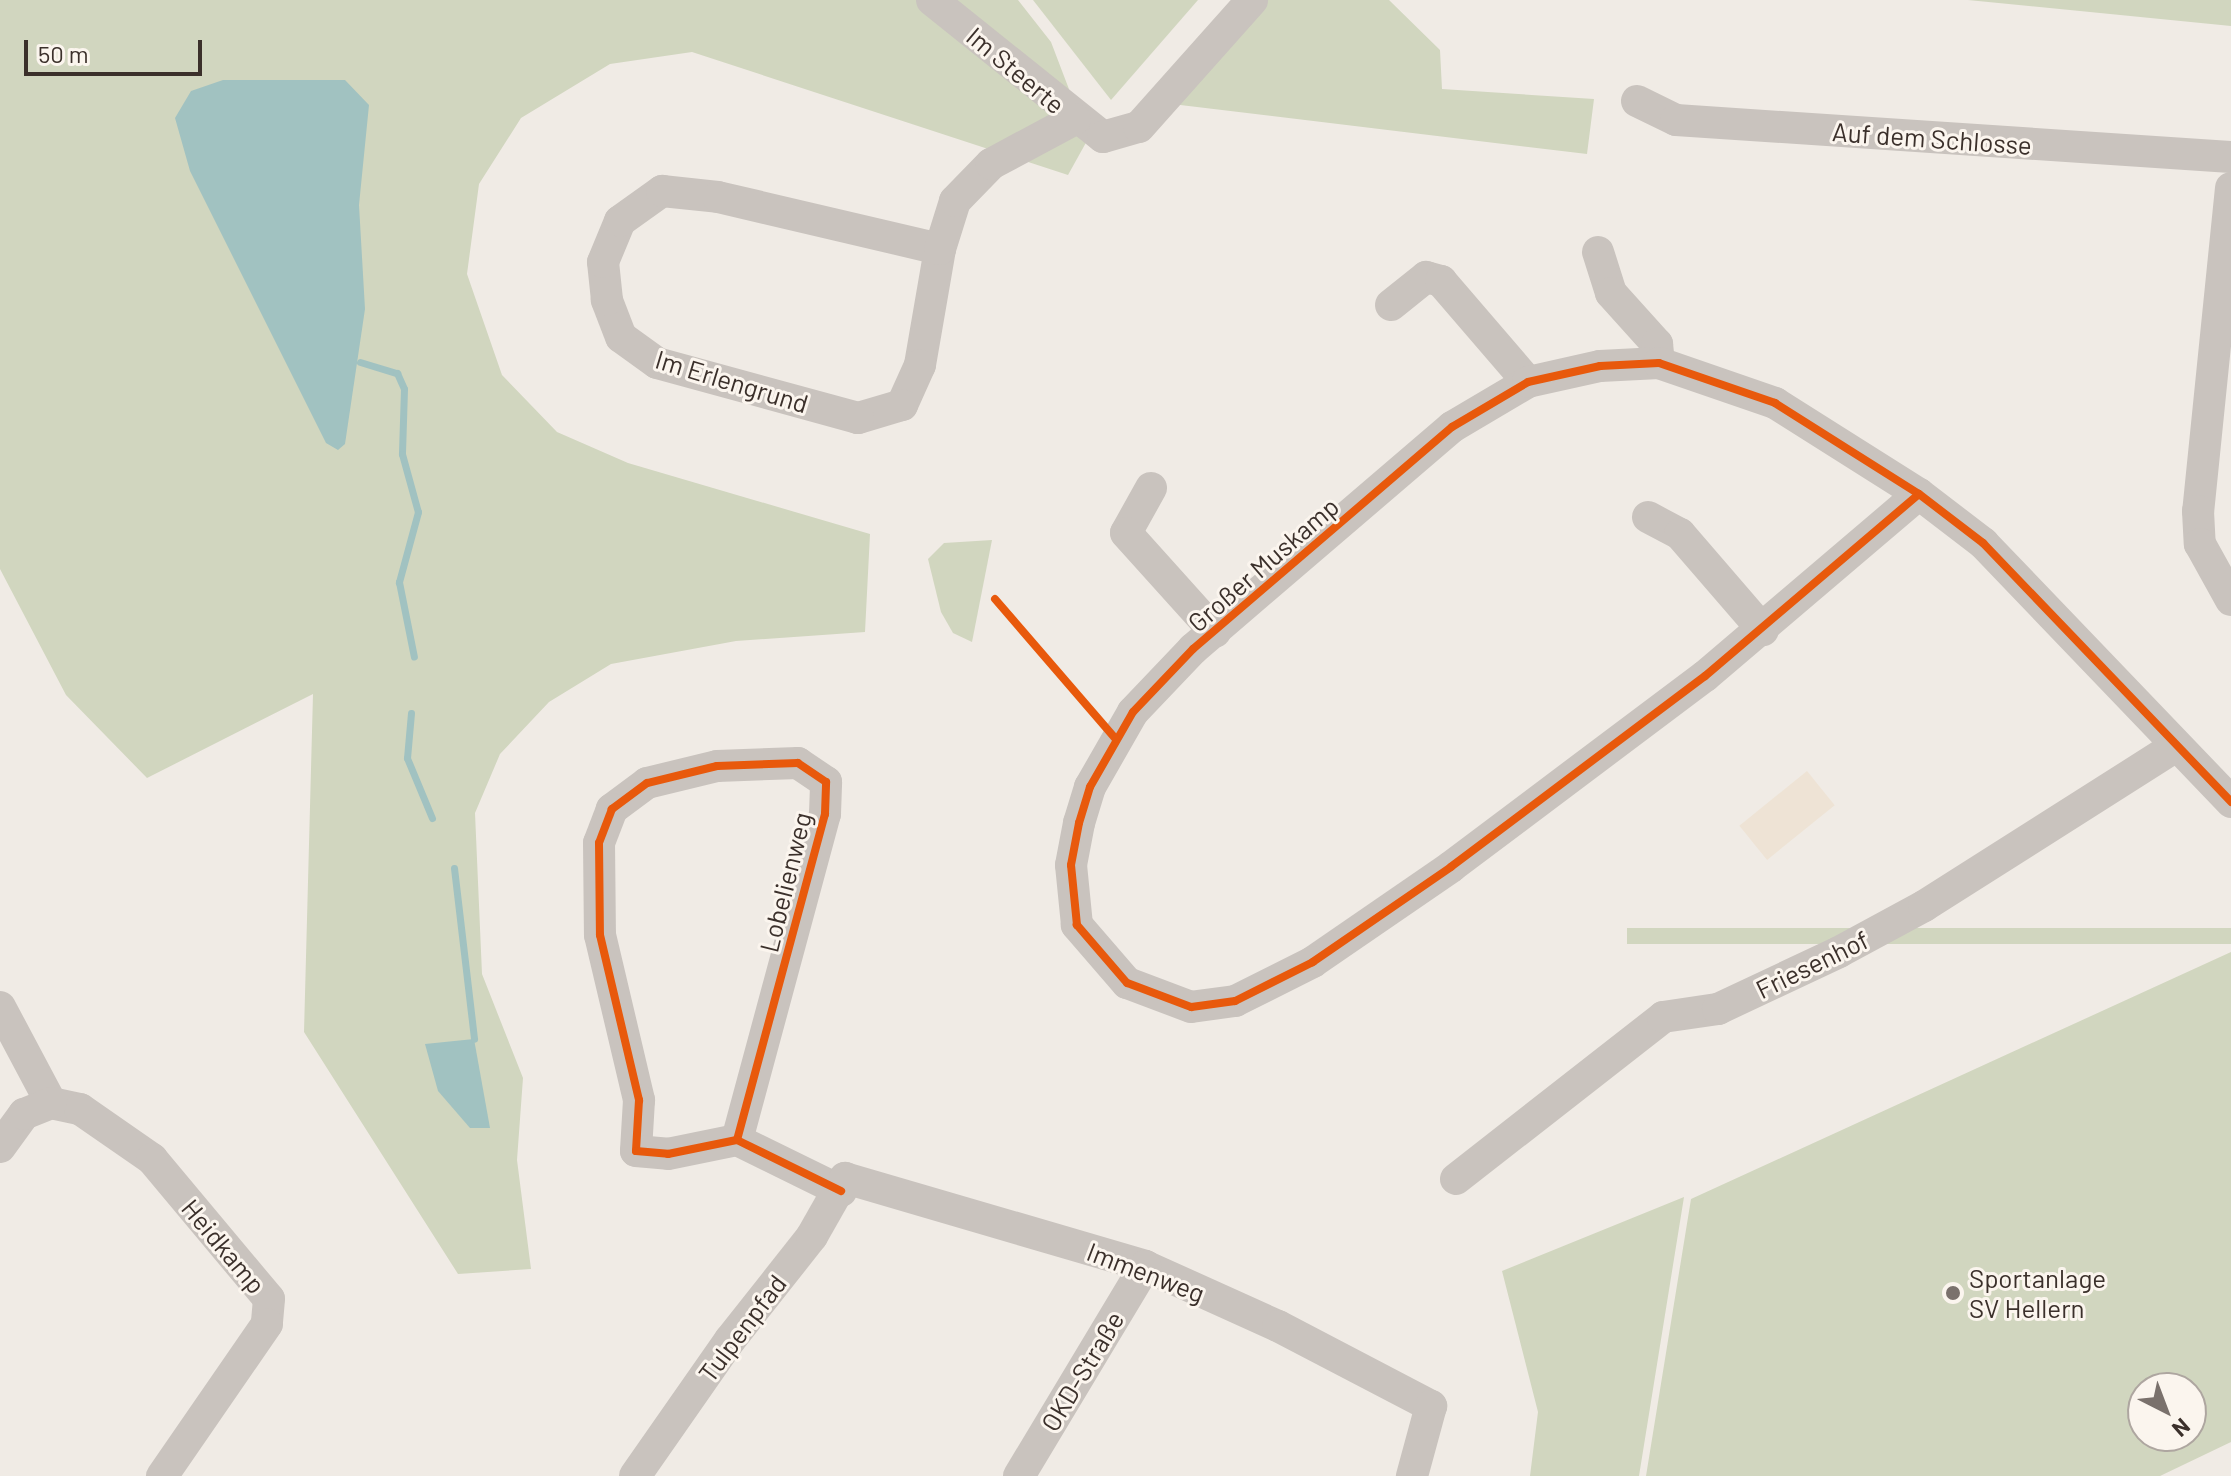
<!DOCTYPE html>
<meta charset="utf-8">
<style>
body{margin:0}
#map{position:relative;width:2231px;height:1476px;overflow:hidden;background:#f0ebe5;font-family:Barlow,sans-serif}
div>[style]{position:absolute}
.green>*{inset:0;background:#d1d6bf;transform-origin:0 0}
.plaza>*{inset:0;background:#eee3d5;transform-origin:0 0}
.water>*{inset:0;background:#a1c2c1}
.stream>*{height:7px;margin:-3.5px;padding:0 3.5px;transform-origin:3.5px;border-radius:3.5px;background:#a1c2c1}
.minor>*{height:32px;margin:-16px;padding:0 16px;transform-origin:16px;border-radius:16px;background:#c9c3be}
.cycleway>*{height:8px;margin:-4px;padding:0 4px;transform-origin:4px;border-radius:4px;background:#e8590c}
.dots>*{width:22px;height:22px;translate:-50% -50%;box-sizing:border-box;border:4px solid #fbf5ee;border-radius:50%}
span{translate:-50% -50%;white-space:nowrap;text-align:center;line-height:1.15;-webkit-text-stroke:6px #fbf5ee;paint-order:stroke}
.street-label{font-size:26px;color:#3b302b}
.poi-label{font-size:26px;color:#3b302b}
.left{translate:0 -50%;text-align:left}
.north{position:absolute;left:2127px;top:1372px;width:80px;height:80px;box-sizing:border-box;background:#fbf5ee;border:2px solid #aea6a0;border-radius:50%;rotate:138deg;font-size:22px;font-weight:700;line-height:32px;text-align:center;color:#3b302b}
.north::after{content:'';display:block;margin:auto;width:28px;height:36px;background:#7a716c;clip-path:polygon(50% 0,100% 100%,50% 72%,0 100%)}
.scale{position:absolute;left:24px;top:40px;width:178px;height:36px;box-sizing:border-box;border:4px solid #3b302b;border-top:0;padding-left:10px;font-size:24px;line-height:28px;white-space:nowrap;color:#3b302b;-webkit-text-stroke:6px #fbf5ee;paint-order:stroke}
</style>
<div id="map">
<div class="green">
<i style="clip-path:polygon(0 0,1018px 0,1051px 42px,1088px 139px,1068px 175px,692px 52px,610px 64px,521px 118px,479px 184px,467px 274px,502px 375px,557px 432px,628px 463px,870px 534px,865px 632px,736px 641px,611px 664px,549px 702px,500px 754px,475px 813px,482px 974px,523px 1078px,517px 1160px,531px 1269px,458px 1274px,304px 1032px,313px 694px,147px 778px,66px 695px,0 569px)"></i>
<i style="clip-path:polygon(1033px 0,1198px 0,1111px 100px)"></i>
<i style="clip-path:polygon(1266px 0,1389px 0,1440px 50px,1442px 89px,1594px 99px,1587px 154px,1172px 104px)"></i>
<i style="clip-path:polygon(1968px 0,2231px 0,2231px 26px)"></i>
<i style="clip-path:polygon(992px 540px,972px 642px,953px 633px,941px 612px,928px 559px,944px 543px)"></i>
<i style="left:2231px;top:928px;width:16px;height:604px;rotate:90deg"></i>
<i style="clip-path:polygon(evenodd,2231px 952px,2231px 1442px,2160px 1476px,1646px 1476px,1691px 1199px,2231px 952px,2143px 1388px,2191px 1388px,2191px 1436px,2143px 1436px,2143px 1388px)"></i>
<i style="clip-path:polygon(1684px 1197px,1639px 1476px,1530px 1476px,1538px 1412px,1502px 1271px)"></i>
</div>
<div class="plaza">
<i style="left:1807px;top:771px;width:44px;height:87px;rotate:51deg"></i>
</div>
<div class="water">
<i style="clip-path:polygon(223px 80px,345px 80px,369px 105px,359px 205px,365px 309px,345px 444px,338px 450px,326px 443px,190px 171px,175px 118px,191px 91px)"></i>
<i style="clip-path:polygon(474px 1039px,490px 1128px,470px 1128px,438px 1091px,425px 1044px)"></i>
</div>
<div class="stream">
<i style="left:360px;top:362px;width:39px;rotate:17deg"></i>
<i style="left:397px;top:373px;width:17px;rotate:66deg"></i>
<i style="left:404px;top:389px;width:65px;rotate:91.8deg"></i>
<i style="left:402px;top:454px;width:60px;rotate:74.6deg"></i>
<i style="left:418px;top:512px;width:73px;rotate:105.2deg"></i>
<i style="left:399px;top:582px;width:76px;rotate:78.7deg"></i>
<i style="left:411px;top:713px;width:45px;rotate:95.1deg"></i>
<i style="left:407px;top:758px;width:65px;rotate:67.4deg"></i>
<i style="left:454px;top:868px;width:172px;rotate:83.3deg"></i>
</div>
<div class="minor">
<i style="left:932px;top:0;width:219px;rotate:38.7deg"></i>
<i style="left:1103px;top:137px;width:37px;rotate:-16deg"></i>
<i style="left:1139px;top:127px;width:170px;rotate:-48.3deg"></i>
<i style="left:1637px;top:101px;width:43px;rotate:26deg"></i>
<i style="left:1676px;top:120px;width:556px;rotate:3.81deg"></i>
<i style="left:2231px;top:188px;width:325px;rotate:95.8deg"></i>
<i style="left:2198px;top:511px;width:33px;rotate:87deg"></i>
<i style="left:2200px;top:544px;width:64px;rotate:61deg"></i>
<i style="left:940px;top:249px;width:118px;rotate:99.8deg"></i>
<i style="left:920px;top:365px;width:44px;rotate:114.2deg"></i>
<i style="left:902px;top:405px;width:46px;rotate:163.5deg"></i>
<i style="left:858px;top:418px;width:208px;rotate:-164.7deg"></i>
<i style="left:657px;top:363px;width:44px;rotate:-144.2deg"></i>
<i style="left:621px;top:337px;width:40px;rotate:-111deg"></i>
<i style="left:607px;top:300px;width:38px;rotate:-96deg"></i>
<i style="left:603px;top:262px;width:44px;rotate:-67.5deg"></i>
<i style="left:620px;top:221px;width:52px;rotate:-35.5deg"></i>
<i style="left:662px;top:191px;width:56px;rotate:6.1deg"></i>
<i style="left:718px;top:197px;width:228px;rotate:13.2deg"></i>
<i style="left:940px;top:249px;width:50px;rotate:-72.6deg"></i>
<i style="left:955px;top:201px;width:52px;rotate:-45.8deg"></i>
<i style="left:991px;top:164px;width:95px;rotate:-28.2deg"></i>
<i style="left:1598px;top:252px;width:43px;rotate:72.4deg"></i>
<i style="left:1611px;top:293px;width:69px;rotate:48deg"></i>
<i style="left:1657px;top:344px;width:19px;rotate:84deg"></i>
<i style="left:1391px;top:305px;width:45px;rotate:-38.7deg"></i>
<i style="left:1426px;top:277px;width:16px;rotate:15deg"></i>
<i style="left:1441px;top:281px;width:133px;rotate:49.3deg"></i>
<i style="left:1151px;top:488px;width:51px;rotate:119.1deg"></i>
<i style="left:1126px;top:533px;width:133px;rotate:48deg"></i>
<i style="left:1919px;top:494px;width:281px;rotate:139.6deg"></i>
<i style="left:1705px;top:676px;width:318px;rotate:143.1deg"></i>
<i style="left:1451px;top:867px;width:168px;rotate:145.5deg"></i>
<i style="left:1313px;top:962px;width:87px;rotate:153.4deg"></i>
<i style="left:1235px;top:1001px;width:44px;rotate:172.2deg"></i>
<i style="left:1191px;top:1007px;width:68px;rotate:-159.4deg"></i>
<i style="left:1127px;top:983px;width:77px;rotate:-130.8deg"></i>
<i style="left:1077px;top:925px;width:60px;rotate:-95.7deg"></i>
<i style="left:1071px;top:865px;width:43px;rotate:-79.2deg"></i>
<i style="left:1079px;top:823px;width:38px;rotate:-73deg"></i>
<i style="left:1090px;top:787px;width:86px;rotate:-60.2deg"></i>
<i style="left:1133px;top:712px;width:87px;rotate:-46.4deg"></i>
<i style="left:1193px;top:649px;width:341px;rotate:-40.6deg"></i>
<i style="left:1452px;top:427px;width:88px;rotate:-30.6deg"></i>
<i style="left:1528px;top:382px;width:74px;rotate:-12.5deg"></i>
<i style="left:1600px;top:366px;width:59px;rotate:-2.9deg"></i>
<i style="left:1659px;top:363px;width:123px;rotate:19deg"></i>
<i style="left:1775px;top:403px;width:170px;rotate:32.3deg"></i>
<i style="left:1919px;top:494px;width:81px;rotate:37.4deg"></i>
<i style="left:1983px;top:543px;width:359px;rotate:46.2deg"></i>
<i style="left:1648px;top:517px;width:36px;rotate:28deg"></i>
<i style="left:1680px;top:534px;width:127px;rotate:49.2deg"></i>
<i style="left:0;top:1007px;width:109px;rotate:62deg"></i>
<i style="left:51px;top:1103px;width:30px;rotate:12deg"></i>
<i style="left:80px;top:1109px;width:88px;rotate:34.8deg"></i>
<i style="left:152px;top:1159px;width:182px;rotate:50.1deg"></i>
<i style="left:269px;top:1299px;width:25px;rotate:95deg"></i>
<i style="left:267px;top:1324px;width:185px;rotate:124.6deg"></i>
<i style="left:737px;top:1140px;width:338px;rotate:-74.9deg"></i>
<i style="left:825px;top:814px;width:32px;rotate:-88deg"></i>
<i style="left:826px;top:782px;width:34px;rotate:-146deg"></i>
<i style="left:798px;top:763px;width:81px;rotate:177.9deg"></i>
<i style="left:717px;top:766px;width:72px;rotate:166.3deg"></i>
<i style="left:647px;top:783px;width:44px;rotate:143.4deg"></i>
<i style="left:612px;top:809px;width:36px;rotate:111deg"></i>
<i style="left:599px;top:843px;width:92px;rotate:89.4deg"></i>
<i style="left:600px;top:935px;width:170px;rotate:76.7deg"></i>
<i style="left:639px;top:1100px;width:51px;rotate:93.4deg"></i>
<i style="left:636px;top:1151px;width:32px;rotate:5deg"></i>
<i style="left:668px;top:1154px;width:70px;rotate:-11.5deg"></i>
<i style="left:737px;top:1140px;width:116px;rotate:26.1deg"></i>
<i style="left:0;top:1147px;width:41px;rotate:-54deg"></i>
<i style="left:24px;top:1114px;width:29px;rotate:-22deg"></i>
<i style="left:1456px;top:1179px;width:263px;rotate:-38deg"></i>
<i style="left:1663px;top:1017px;width:56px;rotate:-8.3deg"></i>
<i style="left:1718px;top:1009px;width:134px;rotate:-25.2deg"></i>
<i style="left:1839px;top:952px;width:97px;rotate:-28.4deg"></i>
<i style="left:1924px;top:906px;width:297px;rotate:-32.4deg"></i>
<i style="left:635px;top:1476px;width:166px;rotate:-55.1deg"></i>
<i style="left:730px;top:1340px;width:132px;rotate:-51.7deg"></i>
<i style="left:812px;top:1236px;width:67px;rotate:-60.4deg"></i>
<i style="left:845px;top:1178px;width:313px;rotate:16.3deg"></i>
<i style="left:1145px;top:1266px;width:146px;rotate:24.3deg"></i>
<i style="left:1278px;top:1326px;width:173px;rotate:27.6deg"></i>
<i style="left:1431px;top:1406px;width:73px;rotate:105.2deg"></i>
<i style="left:1019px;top:1476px;width:245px;rotate:-59deg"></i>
</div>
<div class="cycleway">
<i style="left:1919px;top:494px;width:281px;rotate:139.6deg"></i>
<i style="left:1705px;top:676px;width:318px;rotate:143.1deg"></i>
<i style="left:1451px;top:867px;width:168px;rotate:145.5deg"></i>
<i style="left:1313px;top:962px;width:87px;rotate:153.4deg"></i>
<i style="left:1235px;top:1001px;width:44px;rotate:172.2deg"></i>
<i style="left:1191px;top:1007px;width:68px;rotate:-159.4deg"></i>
<i style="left:1127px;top:983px;width:77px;rotate:-130.8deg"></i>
<i style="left:1077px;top:925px;width:60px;rotate:-95.7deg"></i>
<i style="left:1071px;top:865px;width:43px;rotate:-79.2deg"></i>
<i style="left:1079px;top:823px;width:38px;rotate:-73deg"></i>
<i style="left:1090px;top:787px;width:86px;rotate:-60.2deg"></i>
<i style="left:1133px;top:712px;width:87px;rotate:-46.4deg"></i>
<i style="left:1193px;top:649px;width:341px;rotate:-40.6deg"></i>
<i style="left:1452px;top:427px;width:88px;rotate:-30.6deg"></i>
<i style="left:1528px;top:382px;width:74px;rotate:-12.5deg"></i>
<i style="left:1600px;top:366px;width:59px;rotate:-2.9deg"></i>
<i style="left:1659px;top:363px;width:123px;rotate:19deg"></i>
<i style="left:1775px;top:403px;width:170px;rotate:32.3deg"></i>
<i style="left:1919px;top:494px;width:81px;rotate:37.4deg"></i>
<i style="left:1983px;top:543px;width:359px;rotate:46.2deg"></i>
<i style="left:995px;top:599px;width:184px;rotate:49.2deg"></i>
<i style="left:737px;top:1140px;width:338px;rotate:-74.9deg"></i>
<i style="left:825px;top:814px;width:32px;rotate:-88deg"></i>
<i style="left:826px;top:782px;width:34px;rotate:-146deg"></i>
<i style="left:798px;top:763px;width:81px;rotate:177.9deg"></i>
<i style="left:717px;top:766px;width:72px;rotate:166.3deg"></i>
<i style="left:647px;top:783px;width:44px;rotate:143.4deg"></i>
<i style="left:612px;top:809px;width:36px;rotate:111deg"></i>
<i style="left:599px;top:843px;width:92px;rotate:89.4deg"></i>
<i style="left:600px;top:935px;width:170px;rotate:76.7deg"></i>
<i style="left:639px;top:1100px;width:51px;rotate:93.4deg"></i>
<i style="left:636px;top:1151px;width:32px;rotate:5deg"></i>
<i style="left:668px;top:1154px;width:70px;rotate:-11.5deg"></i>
<i style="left:737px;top:1140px;width:116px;rotate:26.1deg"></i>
</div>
<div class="dots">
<i style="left:1953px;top:1293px;background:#7a716c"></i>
</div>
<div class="street-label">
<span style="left:1016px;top:70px;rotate:40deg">Im Steerte</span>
<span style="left:1932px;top:138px;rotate:4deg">Auf dem Schlosse</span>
<span style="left:732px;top:381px;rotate:17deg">Im Erlengrund</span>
<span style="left:1263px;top:564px;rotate:-41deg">Großer Muskamp</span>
<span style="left:785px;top:882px;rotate:-76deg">Lobelienweg</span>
<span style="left:1812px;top:964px;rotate:-26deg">Friesenhof</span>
<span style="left:224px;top:1246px;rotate:50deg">Heidkamp</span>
<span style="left:1146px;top:1272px;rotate:21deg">Immenweg</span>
<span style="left:742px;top:1328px;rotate:-53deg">Tulpenpfad</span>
<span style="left:1082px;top:1371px;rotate:-59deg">OKD-Straße</span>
</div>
<div class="poi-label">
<span class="left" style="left:1969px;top:1293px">Sportanlage<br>SV Hellern</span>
</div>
<div class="north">N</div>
<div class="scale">50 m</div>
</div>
